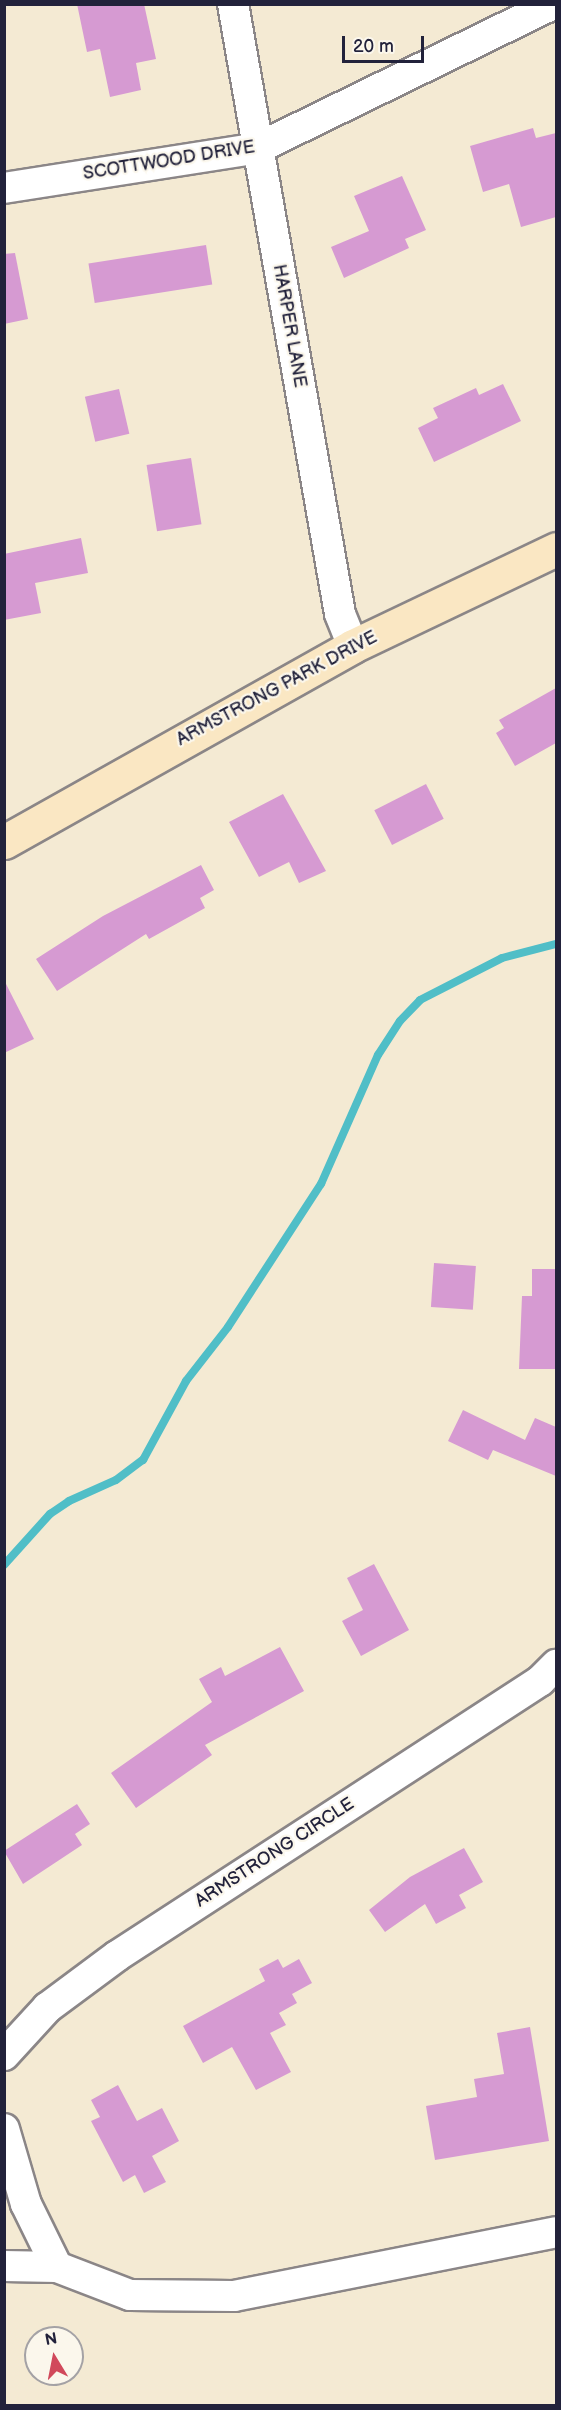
<!DOCTYPE html>
<style>
body{margin:0}
#map{position:relative;width:561px;height:2410px;overflow:hidden;background:#f4ead3;font-family:"Balsamiq Sans",sans-serif}
div>[style]{position:absolute}
.stream>*{height:8px;margin:-4px;padding:0 4px;transform-origin:4px;border-radius:4px;background:#50bec7}
.building>*{inset:0;background:#d69ad2;transform-origin:0 0}
.roads{filter:drop-shadow(2px 0 #8b8687) drop-shadow(-2px 0 #8b8687) drop-shadow(0 2px #8b8687) drop-shadow(0 -2px #8b8687)}
.minor>*{height:30px;margin:-15px;padding:0 15px;transform-origin:15px;border-radius:15px;background:#fff}
.secondary>*{height:33px;margin:-16.5px;padding:0 16.5px;transform-origin:16.5px;border-radius:16.5px;background:#fae7c3}
span{translate:-50% -50%;white-space:nowrap;text-align:center;line-height:1.15;-webkit-text-stroke:4.5px #fbf7ec;paint-order:stroke}
.street-label{font-size:18px;color:#22223b}
.frame{position:absolute;inset:0;border:6px solid #22223b;pointer-events:none}
.north{position:absolute;left:24px;top:2326px;width:60px;height:60px;box-sizing:border-box;background:#fbf7ec;border:2px solid #a4a2a5;border-radius:50%;rotate:350deg;font-size:16px;font-weight:700;line-height:24px;text-align:center;color:#22223b}
.north::after{content:'';display:block;margin:auto;width:21px;height:27px;background:#d1495b;clip-path:polygon(50% 0,100% 100%,50% 72%,0 100%)}
.scale{position:absolute;left:342px;top:36px;width:82px;height:27px;box-sizing:border-box;border:3px solid #22223b;border-top:0;padding-left:8px;font-size:18px;line-height:21px;white-space:nowrap;color:#22223b;-webkit-text-stroke:4px #fbf7ec;paint-order:stroke}
</style>
<div id="map">
<div class="stream">
<i style="left:4px;top:1565px;width:69px;rotate:-48deg"></i>
<i style="left:50px;top:1514px;width:23px;rotate:-34deg"></i>
<i style="left:69px;top:1501px;width:51px;rotate:-24.1deg"></i>
<i style="left:116px;top:1480px;width:34px;rotate:-37deg"></i>
<i style="left:143px;top:1460px;width:90px;rotate:-61.4deg"></i>
<i style="left:186px;top:1381px;width:68px;rotate:-52.1deg"></i>
<i style="left:228px;top:1327px;width:171px;rotate:-57deg"></i>
<i style="left:321px;top:1184px;width:141px;rotate:-66.2deg"></i>
<i style="left:378px;top:1055px;width:40px;rotate:-57.1deg"></i>
<i style="left:400px;top:1021px;width:29px;rotate:-46deg"></i>
<i style="left:420px;top:1000px;width:92px;rotate:-27.1deg"></i>
<i style="left:502px;top:958px;width:56px;rotate:-14.5deg"></i>
</div>
<div class="building">
<i style="clip-path:polygon(77px 4px,144px 4px,156px 59px,136px 63px,141px 90px,110px 97px,100px 49px,87px 52px)"></i>
<i style="clip-path:polygon(533px 128px,536px 138px,556px 133px,556px 217px,521px 227px,509px 184px,483px 192px,470px 146px)"></i>
<i style="clip-path:polygon(402px 176px,426px 230px,405px 239px,409px 248px,344px 278px,331px 247px,369px 231px,354px 196px)"></i>
<i style="left:206px;top:245px;width:40px;height:119px;rotate:81deg"></i>
<i style="clip-path:polygon(15px 253px,28px 319px,4px 324px,4px 254px)"></i>
<i style="clip-path:polygon(503px 384px,521px 421px,434px 462px,418px 428px,438px 418px,433px 408px,476px 388px,479px 395px)"></i>
<i style="left:119px;top:389px;width:46px;height:35px;rotate:77deg"></i>
<i style="left:191px;top:458px;width:67px;height:45px;rotate:81deg"></i>
<i style="clip-path:polygon(81px 538px,88px 573px,35px 583px,41px 613px,4px 620px,4px 554px)"></i>
<i style="clip-path:polygon(556px 688px,556px 743px,515px 766px,496px 733px,504px 728px,499px 720px)"></i>
<i style="left:426px;top:784px;width:39px;height:58px;rotate:63deg"></i>
<i style="clip-path:polygon(283px 794px,326px 871px,299px 883px,289px 862px,259px 877px,229px 822px)"></i>
<i style="clip-path:polygon(201px 865px,214px 890px,200px 898px,205px 908px,149px 939px,146px 934px,57px 991px,36px 959px,103px 916px)"></i>
<i style="clip-path:polygon(4px 980px,34px 1039px,4px 1053px)"></i>
<i style="left:434px;top:1263px;width:42px;height:44px;rotate:4deg"></i>
<i style="clip-path:polygon(532px 1269px,556px 1269px,556px 1369px,519px 1369px,522px 1296px,532px 1296px)"></i>
<i style="clip-path:polygon(463px 1410px,525px 1440px,535px 1418px,556px 1427px,556px 1476px,493px 1450px,488px 1460px,448px 1441px)"></i>
<i style="clip-path:polygon(374px 1564px,409px 1630px,361px 1656px,342px 1621px,363px 1610px,347px 1578px)"></i>
<i style="clip-path:polygon(280px 1647px,304px 1691px,205px 1745px,212px 1755px,136px 1808px,111px 1773px,212px 1702px,199px 1679px,221px 1667px,225px 1676px)"></i>
<i style="clip-path:polygon(77px 1804px,90px 1824px,75px 1834px,82px 1845px,23px 1884px,4px 1851px)"></i>
<i style="clip-path:polygon(464px 1848px,483px 1882px,459px 1895px,466px 1908px,436px 1924px,425px 1904px,385px 1932px,369px 1910px,410px 1877px)"></i>
<i style="clip-path:polygon(278px 1959px,283px 1968px,299px 1959px,312px 1983px,292px 1994px,297px 2003px,279px 2013px,286px 2025px,270px 2033px,291px 2072px,256px 2090px,232px 2047px,203px 2063px,183px 2026px,265px 1981px,259px 1969px)"></i>
<i style="clip-path:polygon(530px 2027px,549px 2141px,435px 2160px,426px 2106px,477px 2097px,474px 2079px,504px 2074px,497px 2033px)"></i>
<i style="clip-path:polygon(118px 2085px,137px 2121px,162px 2108px,179px 2141px,152px 2156px,166px 2182px,144px 2193px,135px 2175px,123px 2182px,91px 2121px,100px 2117px,91px 2100px)"></i>
</div>
<div class="roads">
<div class="minor">
<i style="left:233px;top:4px;width:619px;rotate:80.05deg"></i>
<i style="left:340px;top:614px;width:35px;rotate:68deg"></i>
<i style="left:4px;top:188px;width:257px;rotate:-8.9deg"></i>
<i style="left:258px;top:148px;width:328px;rotate:-26deg"></i>
<i style="left:4px;top:2055px;width:64px;rotate:-47.5deg"></i>
<i style="left:47px;top:2008px;width:87px;rotate:-36.6deg"></i>
<i style="left:117px;top:1956px;width:505px;rotate:-33.03deg"></i>
<i style="left:540px;top:1681px;width:23px;rotate:-45deg"></i>
<i style="left:4px;top:2129px;width:78px;rotate:73.7deg"></i>
<i style="left:26px;top:2204px;width:70px;rotate:63.8deg"></i>
<i style="left:4px;top:2266px;width:53px;rotate:1.1deg"></i>
<i style="left:57px;top:2267px;width:78px;rotate:21deg"></i>
<i style="left:130px;top:2295px;width:104px;rotate:0.6deg"></i>
<i style="left:234px;top:2296px;width:328px;rotate:-11.2deg"></i>
</div>
<div class="secondary">
<i style="left:4px;top:842px;width:400px;rotate:-29.3deg"></i>
<i style="left:353px;top:646px;width:225px;rotate:-25.5deg"></i>
</div>
</div>
<div class="street-label">
<span style="left:169px;top:161px;rotate:-9deg">SCOTTWOOD DRIVE</span>
<span style="left:289px;top:326px;rotate:80deg">HARPER LANE</span>
<span style="left:277px;top:689px;rotate:-28deg">ARMSTRONG PARK DRIVE</span>
<span style="left:275px;top:1853px;rotate:-33deg">ARMSTRONG CIRCLE</span>
</div>
<div class="frame"></div>
<div class="north">N</div>
<div class="scale">20 m</div>
</div>
